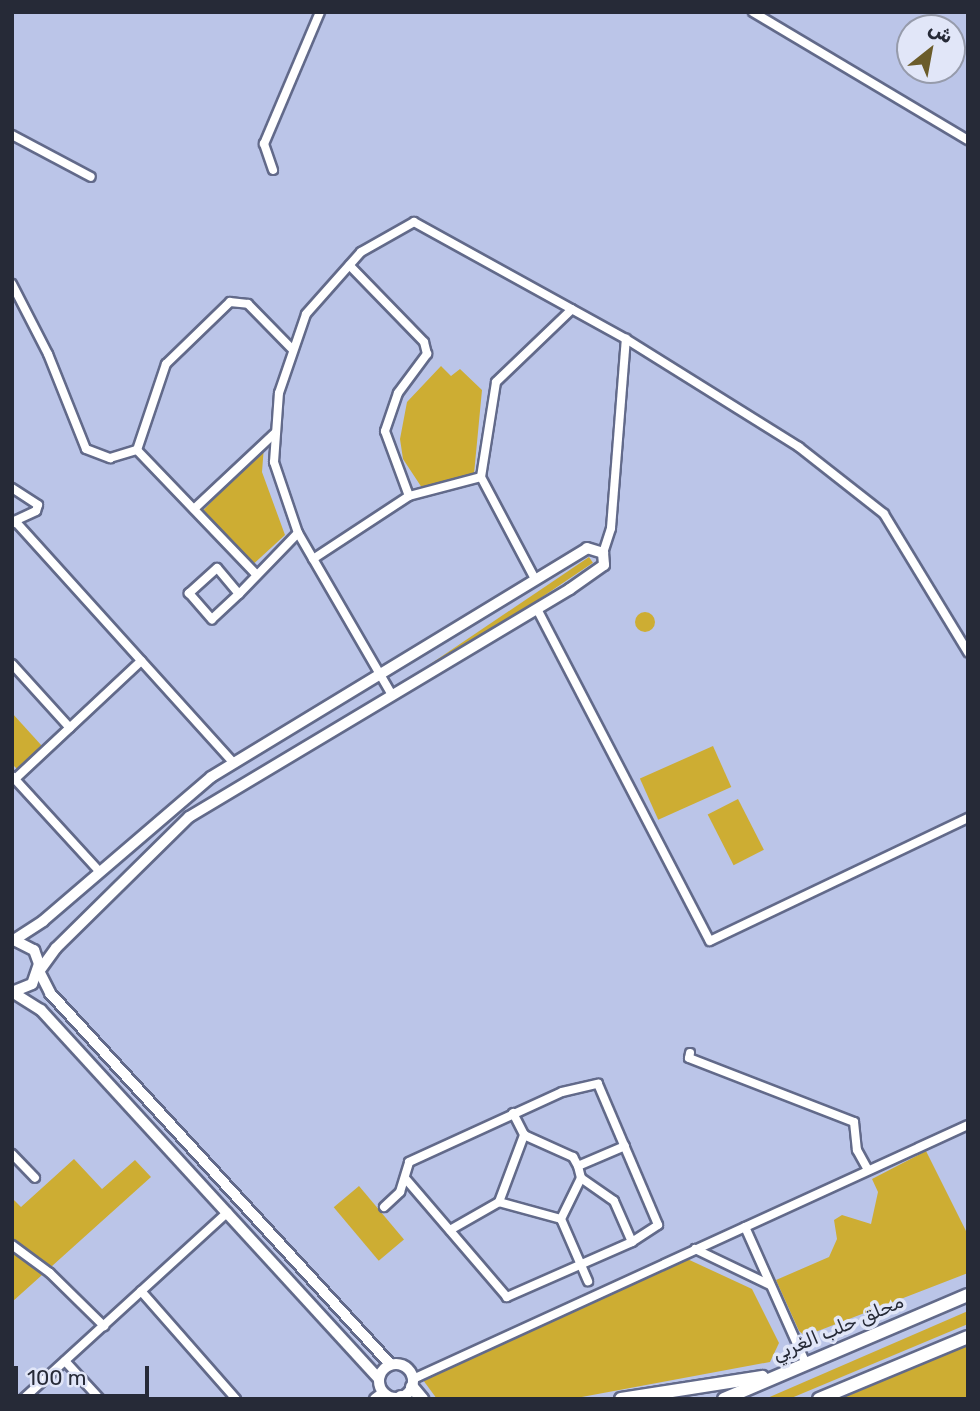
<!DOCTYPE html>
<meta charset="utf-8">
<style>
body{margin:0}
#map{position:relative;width:980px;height:1411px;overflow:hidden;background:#bbc5e8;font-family:Rubik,Vazirmatn,sans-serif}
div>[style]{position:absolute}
.green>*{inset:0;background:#cdad33;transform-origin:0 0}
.round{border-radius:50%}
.roads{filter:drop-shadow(2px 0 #626a8a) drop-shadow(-2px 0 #626a8a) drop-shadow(0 2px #626a8a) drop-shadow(0 -2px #626a8a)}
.minor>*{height:8px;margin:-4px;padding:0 4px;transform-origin:4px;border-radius:4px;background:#fff}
.tertiary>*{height:10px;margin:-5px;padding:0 5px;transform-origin:5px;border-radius:5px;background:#fff}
.secondary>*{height:10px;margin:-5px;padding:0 5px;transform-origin:5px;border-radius:5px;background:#fff}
.secondary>.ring{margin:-5px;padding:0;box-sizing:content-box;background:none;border:10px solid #fff;border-radius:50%}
.primary>*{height:12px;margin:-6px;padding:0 6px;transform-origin:6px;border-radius:6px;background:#fff}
.trunk>*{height:12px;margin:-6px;padding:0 6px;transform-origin:6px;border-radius:6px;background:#fff}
span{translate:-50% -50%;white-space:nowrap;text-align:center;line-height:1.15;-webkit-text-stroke:7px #e1e6f8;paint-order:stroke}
.street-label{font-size:19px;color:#262a37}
.frame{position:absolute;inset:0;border:14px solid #262a37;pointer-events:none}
.north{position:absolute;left:896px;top:14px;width:70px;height:70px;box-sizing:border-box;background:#e1e6f8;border:2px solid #969bab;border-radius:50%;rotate:31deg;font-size:19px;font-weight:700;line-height:28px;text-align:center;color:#262a37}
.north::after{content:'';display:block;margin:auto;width:24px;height:32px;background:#6b5c2a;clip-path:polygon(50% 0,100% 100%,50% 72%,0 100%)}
.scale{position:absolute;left:14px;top:1366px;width:135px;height:32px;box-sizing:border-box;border:4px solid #262a37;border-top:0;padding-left:9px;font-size:21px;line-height:24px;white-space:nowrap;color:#262a37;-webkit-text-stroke:5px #e1e6f8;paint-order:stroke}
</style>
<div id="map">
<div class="green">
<i style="clip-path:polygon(441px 366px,451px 376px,460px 369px,482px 390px,474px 474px,428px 497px,403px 459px,400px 439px,407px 402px)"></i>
<i style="clip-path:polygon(264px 446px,262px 472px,285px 535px,249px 568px,199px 515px)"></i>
<i style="left:589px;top:557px;width:7px;height:223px;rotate:56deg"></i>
<i class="round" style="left:635px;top:612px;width:20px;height:20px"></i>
<i style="clip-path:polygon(12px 713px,42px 746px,17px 769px,12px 764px)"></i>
<i style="left:713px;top:746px;width:45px;height:80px;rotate:66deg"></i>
<i style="left:738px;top:799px;width:57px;height:34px;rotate:63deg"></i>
<i style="clip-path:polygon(926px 1151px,968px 1235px,968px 1273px,805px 1336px,799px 1331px,776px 1280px,829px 1257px,837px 1239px,834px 1220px,842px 1215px,871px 1224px,878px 1192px,872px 1179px)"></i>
<i style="clip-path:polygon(74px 1159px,102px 1189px,135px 1160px,151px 1177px,12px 1302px,12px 1198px,21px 1207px)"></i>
<i style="left:359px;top:1186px;width:70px;height:33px;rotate:50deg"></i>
<i style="clip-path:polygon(683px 1257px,752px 1289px,779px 1343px,770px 1362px,571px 1399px,437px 1399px,423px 1380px)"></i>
<i style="clip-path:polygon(968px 1311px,968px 1324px,789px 1399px,765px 1399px)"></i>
<i style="clip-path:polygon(968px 1345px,968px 1399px,841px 1399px,845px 1397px)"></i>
</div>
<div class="roads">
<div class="minor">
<i style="left:753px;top:12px;width:250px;rotate:30.8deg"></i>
<i style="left:12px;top:135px;width:89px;rotate:28deg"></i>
<i style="left:273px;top:170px;width:28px;rotate:-109deg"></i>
<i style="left:264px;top:144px;width:143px;rotate:-67deg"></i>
<i style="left:12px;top:284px;width:79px;rotate:62.8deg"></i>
<i style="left:48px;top:354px;width:102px;rotate:68.2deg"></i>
<i style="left:86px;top:449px;width:26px;rotate:21deg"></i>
<i style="left:110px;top:458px;width:28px;rotate:-17deg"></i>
<i style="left:137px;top:450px;width:91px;rotate:-71.4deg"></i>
<i style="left:166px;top:364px;width:89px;rotate:-44.1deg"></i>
<i style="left:230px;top:302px;width:18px;rotate:6deg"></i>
<i style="left:248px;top:304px;width:64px;rotate:45.6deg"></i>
<i style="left:137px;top:450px;width:173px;rotate:46.2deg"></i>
<i style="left:481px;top:477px;width:115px;rotate:62.1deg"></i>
<i style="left:12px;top:488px;width:31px;rotate:33deg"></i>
<i style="left:38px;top:505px;width:6px;rotate:108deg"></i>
<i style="left:36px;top:511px;width:23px;rotate:155deg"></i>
<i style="left:409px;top:496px;width:74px;rotate:-14.8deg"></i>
<i style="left:481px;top:477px;width:96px;rotate:-81deg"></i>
<i style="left:496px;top:382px;width:105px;rotate:-43.8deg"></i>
<i style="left:194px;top:509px;width:112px;rotate:-43.2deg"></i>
<i style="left:12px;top:524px;width:4px;rotate:-45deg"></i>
<i style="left:15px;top:521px;width:326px;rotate:47.9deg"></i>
<i style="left:603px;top:553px;width:26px;rotate:-72deg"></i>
<i style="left:611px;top:528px;width:190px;rotate:-85.5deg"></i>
<i style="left:626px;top:339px;width:204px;rotate:32deg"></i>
<i style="left:799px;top:447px;width:108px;rotate:38.2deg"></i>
<i style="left:884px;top:514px;width:162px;rotate:58.7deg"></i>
<i style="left:313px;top:559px;width:115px;rotate:-33.3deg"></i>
<i style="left:409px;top:496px;width:69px;rotate:-110.3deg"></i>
<i style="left:385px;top:431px;width:40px;rotate:-71.1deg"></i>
<i style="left:398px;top:393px;width:49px;rotate:-53.4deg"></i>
<i style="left:427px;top:354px;width:12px;rotate:-104deg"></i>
<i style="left:424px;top:342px;width:107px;rotate:-134.2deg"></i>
<i style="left:239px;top:594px;width:34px;rotate:-130deg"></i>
<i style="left:217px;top:568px;width:38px;rotate:138deg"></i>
<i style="left:189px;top:593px;width:35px;rotate:49deg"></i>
<i style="left:212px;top:619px;width:37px;rotate:-43deg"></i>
<i style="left:239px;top:594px;width:85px;rotate:-46deg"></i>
<i style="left:537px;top:609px;width:374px;rotate:62.5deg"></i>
<i style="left:710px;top:941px;width:286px;rotate:-25.5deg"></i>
<i style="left:12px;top:664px;width:86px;rotate:47.8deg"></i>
<i style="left:392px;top:695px;width:187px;rotate:-120.1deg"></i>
<i style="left:298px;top:533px;width:75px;rotate:-108.7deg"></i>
<i style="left:274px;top:462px;width:69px;rotate:-85.9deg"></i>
<i style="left:279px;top:393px;width:83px;rotate:-71.1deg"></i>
<i style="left:306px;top:314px;width:83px;rotate:-48.4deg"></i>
<i style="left:361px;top:252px;width:61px;rotate:-29.5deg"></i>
<i style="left:414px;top:222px;width:242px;rotate:28.9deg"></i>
<i style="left:12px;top:776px;width:130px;rotate:47.5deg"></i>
<i style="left:15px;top:779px;width:173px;rotate:-43.1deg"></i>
<i style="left:690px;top:1053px;width:5px;rotate:101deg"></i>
<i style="left:689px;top:1058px;width:177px;rotate:21.2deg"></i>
<i style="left:854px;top:1122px;width:28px;rotate:84deg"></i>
<i style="left:857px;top:1150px;width:23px;rotate:61deg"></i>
<i style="left:513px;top:1113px;width:25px;rotate:63deg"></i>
<i style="left:524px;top:1135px;width:54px;rotate:24.2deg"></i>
<i style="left:573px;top:1157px;width:10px;rotate:61deg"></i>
<i style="left:578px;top:1166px;width:12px;rotate:76deg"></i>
<i style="left:581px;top:1178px;width:46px;rotate:116deg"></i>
<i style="left:561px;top:1219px;width:64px;rotate:-164.7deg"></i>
<i style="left:499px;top:1202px;width:72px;rotate:-69.5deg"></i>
<i style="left:12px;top:1154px;width:33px;rotate:46deg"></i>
<i style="left:578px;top:1166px;width:51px;rotate:-23.1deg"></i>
<i style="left:581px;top:1178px;width:40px;rotate:34.9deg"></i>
<i style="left:614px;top:1201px;width:45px;rotate:66.3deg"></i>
<i style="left:384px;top:1207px;width:22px;rotate:-43deg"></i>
<i style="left:400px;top:1192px;width:31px;rotate:-73deg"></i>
<i style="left:409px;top:1162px;width:168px;rotate:-24.6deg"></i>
<i style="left:562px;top:1092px;width:37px;rotate:-13deg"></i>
<i style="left:598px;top:1084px;width:153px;rotate:66.9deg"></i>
<i style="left:658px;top:1225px;width:31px;rotate:147deg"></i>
<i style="left:632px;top:1242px;width:137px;rotate:156.3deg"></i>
<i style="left:507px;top:1297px;width:155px;rotate:-130.6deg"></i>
<i style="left:561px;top:1219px;width:68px;rotate:66.5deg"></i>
<i style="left:745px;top:1227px;width:148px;rotate:66deg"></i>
<i style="left:450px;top:1230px;width:56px;rotate:-29.7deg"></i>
<i style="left:12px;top:1245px;width:47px;rotate:36.4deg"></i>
<i style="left:50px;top:1273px;width:76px;rotate:44.5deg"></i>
<i style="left:695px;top:1249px;width:83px;rotate:25.6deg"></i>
<i style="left:141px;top:1291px;width:144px;rotate:48.7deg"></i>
<i style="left:65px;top:1361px;width:52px;rotate:47.4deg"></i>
<i style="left:413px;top:1379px;width:610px;rotate:-24.59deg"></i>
<i style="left:23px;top:1399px;width:277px;rotate:-42.4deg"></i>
</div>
<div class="tertiary">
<i style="left:14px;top:940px;width:35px;rotate:-33deg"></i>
<i style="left:43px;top:921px;width:221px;rotate:-40.6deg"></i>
<i style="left:211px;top:777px;width:440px;rotate:-31.3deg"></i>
<i style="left:587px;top:548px;width:17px;rotate:17deg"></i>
<i style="left:603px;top:553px;width:12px;rotate:85deg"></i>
<i style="left:604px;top:565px;width:42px;rotate:144.8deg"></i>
<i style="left:570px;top:589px;width:444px;rotate:149.1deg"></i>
<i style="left:189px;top:817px;width:187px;rotate:135.4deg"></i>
<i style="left:56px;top:948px;width:29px;rotate:126deg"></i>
<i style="left:375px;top:1399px;width:10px;rotate:-37deg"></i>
</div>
<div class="secondary">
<i style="left:12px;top:939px;width:25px;rotate:27deg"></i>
<i style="left:34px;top:950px;width:15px;rotate:70deg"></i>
<i style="left:39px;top:964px;width:21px;rotate:109deg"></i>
<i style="left:32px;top:984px;width:22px;rotate:158deg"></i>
<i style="left:39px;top:971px;width:25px;rotate:63deg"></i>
<i style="left:50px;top:993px;width:503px;rotate:47.5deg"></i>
<i style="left:12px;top:992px;width:34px;rotate:32deg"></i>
<i style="left:41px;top:1010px;width:500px;rotate:47.51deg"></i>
<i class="ring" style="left:379px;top:1364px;width:24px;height:24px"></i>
</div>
<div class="primary">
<i style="left:412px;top:1387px;width:16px;rotate:50deg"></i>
<i style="left:401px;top:1397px;width:3px;rotate:45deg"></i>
</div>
<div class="trunk">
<i style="left:621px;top:1399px;width:143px;rotate:-8.9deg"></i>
<i style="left:724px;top:1399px;width:265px;rotate:-23.1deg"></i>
<i style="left:819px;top:1399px;width:161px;rotate:-22.6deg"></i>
</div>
</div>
<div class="street-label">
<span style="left:838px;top:1328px;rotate:-23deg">محلق حلب الغربي</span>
</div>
<div class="frame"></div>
<div class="north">ش</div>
<div class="scale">100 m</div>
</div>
